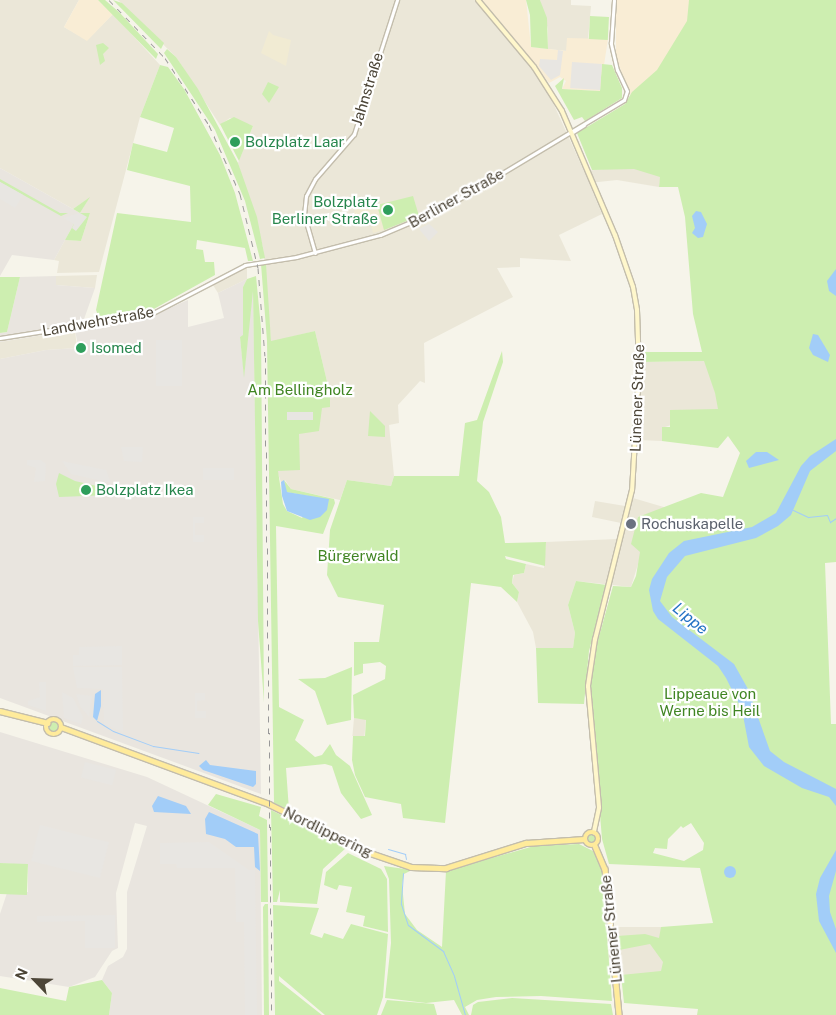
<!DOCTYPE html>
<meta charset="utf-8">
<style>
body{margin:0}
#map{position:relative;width:836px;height:1015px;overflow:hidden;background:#f6f4ea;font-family:"Public Sans",sans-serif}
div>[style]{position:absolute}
.residential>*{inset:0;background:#ebe7d8;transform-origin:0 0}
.commercial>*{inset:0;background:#f9edd5}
.industrial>*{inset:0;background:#e9e5df}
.education>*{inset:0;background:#f1ebd3}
.green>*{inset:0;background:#cdeeb0;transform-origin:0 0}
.round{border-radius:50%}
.parking>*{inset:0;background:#e8e6e2;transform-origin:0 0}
.water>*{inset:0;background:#a2cdf8}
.stream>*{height:1px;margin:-0.5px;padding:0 0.5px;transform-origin:0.5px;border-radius:0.5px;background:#a2cdf8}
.roads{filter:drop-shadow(1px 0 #c3bdac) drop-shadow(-1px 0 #c3bdac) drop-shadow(0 1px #c3bdac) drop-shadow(0 -1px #c3bdac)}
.tertiary>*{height:3px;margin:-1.5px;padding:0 1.5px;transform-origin:1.5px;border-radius:1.5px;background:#fff}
.secondary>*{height:4px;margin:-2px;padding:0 2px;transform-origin:2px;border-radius:2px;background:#fff7cc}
.primary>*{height:4.5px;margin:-2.25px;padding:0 2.25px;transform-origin:2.25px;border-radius:2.25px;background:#ffeb9b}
.primary>.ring{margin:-2.25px;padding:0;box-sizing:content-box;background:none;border:4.5px solid #ffeb9b;border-radius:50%}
.rail>*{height:1px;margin-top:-0.5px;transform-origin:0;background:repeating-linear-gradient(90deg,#999 0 6px,transparent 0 12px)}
.dots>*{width:14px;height:14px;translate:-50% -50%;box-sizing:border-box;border:2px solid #fff;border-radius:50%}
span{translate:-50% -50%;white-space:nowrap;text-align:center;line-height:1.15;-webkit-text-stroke:4.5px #fff;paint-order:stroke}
.street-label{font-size:15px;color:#4c4537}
.leisure-label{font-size:15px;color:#27864d}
.left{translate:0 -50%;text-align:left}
.right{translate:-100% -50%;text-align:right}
.park-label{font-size:15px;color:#408523}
.worship-label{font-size:15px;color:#5b616d}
.water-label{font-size:16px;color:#2472c4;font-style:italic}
.north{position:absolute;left:10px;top:955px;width:50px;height:50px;-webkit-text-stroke:4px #fff;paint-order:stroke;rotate:294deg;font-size:14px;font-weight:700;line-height:20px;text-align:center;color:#4c4537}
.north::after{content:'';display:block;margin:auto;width:18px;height:22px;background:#4c4537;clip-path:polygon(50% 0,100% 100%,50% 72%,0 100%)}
</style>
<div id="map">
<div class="residential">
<i style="clip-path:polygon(0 0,79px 0,64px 27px,87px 40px,113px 14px,160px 65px,140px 117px,99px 272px,57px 273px,59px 261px,54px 260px,65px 240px,81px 241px,90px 213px,80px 213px,89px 198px,73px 209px,0 168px)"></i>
<i style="clip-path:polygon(118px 0,481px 0,547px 81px,549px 94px,584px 171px,628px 167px,661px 173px,659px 187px,617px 180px,589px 183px,602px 214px,559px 235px,571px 261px,520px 258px,520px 267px,497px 268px,513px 297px,424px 343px,425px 383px,420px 381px,398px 405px,399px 423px,389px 425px,394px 476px,391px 486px,347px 480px,340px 500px,291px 489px,285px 480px,281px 482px,277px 471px,299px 434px,330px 394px,315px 331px,271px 342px,263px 247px,238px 163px,253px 126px,230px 118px,220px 125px,176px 57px)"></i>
<i style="clip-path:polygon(540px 0,571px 0,571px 5px,591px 6px,588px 39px,567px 51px,548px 49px,548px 29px)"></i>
<i style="clip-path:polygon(247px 267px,247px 279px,218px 293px,213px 285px)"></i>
<i style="clip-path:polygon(97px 275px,95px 288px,56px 285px,56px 276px)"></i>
<i style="clip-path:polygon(75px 330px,77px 348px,46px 350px,0 359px,0 342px)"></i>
<i style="clip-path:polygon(706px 361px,720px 409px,662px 428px,662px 441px,638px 440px,641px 362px)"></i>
<i style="clip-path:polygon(633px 498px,667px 508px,638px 517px,642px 551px,631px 587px,576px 581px,568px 605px,575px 633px,573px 648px,536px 648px,533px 632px,517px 602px,519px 592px,512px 583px,514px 575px,524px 573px,526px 564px,544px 568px,546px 542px,617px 539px,621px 523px,592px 517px,595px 501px,625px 506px)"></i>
<i style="left:354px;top:718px;width:12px;height:18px;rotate:5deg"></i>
<i style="clip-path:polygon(616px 927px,661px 927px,684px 992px,621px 977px)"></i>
</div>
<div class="commercial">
<i style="clip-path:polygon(79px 0,98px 0,113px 14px,87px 41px,64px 27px)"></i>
<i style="clip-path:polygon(481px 0,526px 0,531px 47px,566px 51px,567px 38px,608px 39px,600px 91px,562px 89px,566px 81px,560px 77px,549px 83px)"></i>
<i style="clip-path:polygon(616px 0,691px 0,688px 30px,673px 61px,630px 95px,616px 57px)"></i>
</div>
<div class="industrial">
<i style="clip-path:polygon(0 168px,80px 213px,54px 260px,12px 255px,0 276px)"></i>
<i style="clip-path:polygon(56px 276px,56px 285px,95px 288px,83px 322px,84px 329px,142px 320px,188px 300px,188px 327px,224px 318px,218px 293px,247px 279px,243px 287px,243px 336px,240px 337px,244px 374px,253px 285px,261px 794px,0 698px,0 359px,46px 350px,77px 348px,78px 345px,75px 330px,0 342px,0 333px,7px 332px,20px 277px)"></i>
<i style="clip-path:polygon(0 732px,147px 777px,260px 830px,262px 1015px,109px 1015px,112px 993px,102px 980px,108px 966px,123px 957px,127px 949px,127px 892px,147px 826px,135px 823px,116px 893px,118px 948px,112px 951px,95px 977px,69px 987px,0 976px,0 914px,7px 893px,28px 892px,28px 865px,0 863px)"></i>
</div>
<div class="education">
<i style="clip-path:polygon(269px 31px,273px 35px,291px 40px,286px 66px,261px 53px)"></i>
<i style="clip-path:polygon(358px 199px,377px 205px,384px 230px,373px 233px,370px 221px,353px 216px)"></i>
</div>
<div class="green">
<i style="clip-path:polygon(98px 0,105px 0,120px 13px,158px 54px,156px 59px)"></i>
<i style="clip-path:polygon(113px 0,122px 3px,164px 43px,161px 49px)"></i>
<i style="clip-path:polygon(526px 0,540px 0,547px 18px,548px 49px,531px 47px,530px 15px)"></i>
<i style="clip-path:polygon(evenodd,689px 0,836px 0,836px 562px,825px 563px,831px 724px,836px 724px,836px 1015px,697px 1015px,698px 1009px,624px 1003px,621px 975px,661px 971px,663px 962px,650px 944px,619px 950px,617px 936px,645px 934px,659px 938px,661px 927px,713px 923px,700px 868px,609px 864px,602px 839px,589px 681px,595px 651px,613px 586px,631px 587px,636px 576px,640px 552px,631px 544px,638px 517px,701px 493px,723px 497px,740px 453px,728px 436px,718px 448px,662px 441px,662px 427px,670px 427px,670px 410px,718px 409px,715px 393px,704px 361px,641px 362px,643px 352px,702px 352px,693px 314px,685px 217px,678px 187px,659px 187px,660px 177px,634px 169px,592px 170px,577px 133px,625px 104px,632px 92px,657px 70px,687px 21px,689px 0,691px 823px,704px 843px,703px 850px,684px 861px,653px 853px,655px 848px,667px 849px,668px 839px,681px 826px,683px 828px,691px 823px)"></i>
<i style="left:590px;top:16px;width:19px;height:23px;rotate:3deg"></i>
<i style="clip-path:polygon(103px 43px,109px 48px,103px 54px,105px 61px,100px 65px,96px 45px)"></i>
<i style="clip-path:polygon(167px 49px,176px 57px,198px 89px,238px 163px,257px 217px,265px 258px,260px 259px,245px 201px,215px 130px,164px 53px)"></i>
<i style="clip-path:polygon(602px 64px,612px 65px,622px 88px,622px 98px,585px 121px,582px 117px,574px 120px,555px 86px,564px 78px,562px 89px,600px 91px)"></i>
<i style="clip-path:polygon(160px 65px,168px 67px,184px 89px,220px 155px,235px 193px,253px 261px,248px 261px,245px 248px,197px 240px,196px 249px,203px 250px,205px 262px,214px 262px,215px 275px,152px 310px,99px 318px,96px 310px,117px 213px,191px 222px,190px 186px,127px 170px,133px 143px,167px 152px,174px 128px,140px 117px)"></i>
<i style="clip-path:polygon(268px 82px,279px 87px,269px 103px,262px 94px)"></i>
<i style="clip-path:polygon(234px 117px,253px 126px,239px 161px,220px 124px)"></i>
<i style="clip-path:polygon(0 179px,60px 213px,68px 213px,61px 216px,0 182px)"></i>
<i style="clip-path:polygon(413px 196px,419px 216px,384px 230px,377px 205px)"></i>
<i style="clip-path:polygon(90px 197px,80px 213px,90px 213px,81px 241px,65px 240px,80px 213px,73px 209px)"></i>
<i style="clip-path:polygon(261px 264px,266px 264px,271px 341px,315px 331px,330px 394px,330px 407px,322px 408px,319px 431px,299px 434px,300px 470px,278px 471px,283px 504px,287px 511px,302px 518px,314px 497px,286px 492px,284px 480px,291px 489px,334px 499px,335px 503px,323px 534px,276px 526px,279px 707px,304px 720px,295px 740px,315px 757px,322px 755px,330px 744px,336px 755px,350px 766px,372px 815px,361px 819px,341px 793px,332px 766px,325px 764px,286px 768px,289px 810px,274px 803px,267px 341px)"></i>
<i style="clip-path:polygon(256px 276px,261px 328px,264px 703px,258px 621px,253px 291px,244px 378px,240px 337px,243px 335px,243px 287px,247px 279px)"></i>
<i style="clip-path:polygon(0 277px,20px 277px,7px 332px,0 333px)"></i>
<i style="clip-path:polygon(502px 351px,503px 362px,483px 422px,477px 481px,489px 492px,501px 517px,505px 543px,546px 542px,545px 566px,505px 556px,506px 559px,526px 564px,524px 573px,513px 575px,512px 583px,519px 592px,517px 602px,501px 587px,471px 583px,445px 823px,403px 818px,401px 804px,365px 797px,355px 775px,352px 760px,353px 736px,365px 736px,366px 720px,354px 718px,353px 695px,385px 679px,386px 666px,380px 662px,363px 664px,363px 673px,354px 676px,354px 642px,379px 642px,384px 605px,338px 597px,327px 575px,330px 530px,347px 480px,391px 486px,394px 476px,459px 476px,465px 423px,477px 420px)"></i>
<i style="clip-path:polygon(370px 411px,385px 426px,385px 437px,368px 436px)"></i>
<i style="clip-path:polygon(59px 473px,75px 481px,110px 489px,110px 495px,59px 497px,56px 484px)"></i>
<i style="clip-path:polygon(576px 581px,607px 585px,589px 651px,584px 704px,538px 703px,536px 648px,573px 648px,575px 633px,568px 605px)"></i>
<i style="clip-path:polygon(352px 667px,351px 720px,327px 725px,315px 691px,298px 679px,325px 678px)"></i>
<i class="round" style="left:48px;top:721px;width:12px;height:12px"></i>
<i style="clip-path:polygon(216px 794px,261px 807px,259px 816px,267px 820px,268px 902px,261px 902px,260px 830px,208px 805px)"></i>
<i style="clip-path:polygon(271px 810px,347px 847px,323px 869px,317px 904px,280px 902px,280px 890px,277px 902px,273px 902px)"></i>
<i class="round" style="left:586px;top:833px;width:12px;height:12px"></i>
<i style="clip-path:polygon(579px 844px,593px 851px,602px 868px,612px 1001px,541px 996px,496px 997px,477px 1000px,465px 1007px,469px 1015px,462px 1015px,454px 1000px,426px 1003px,385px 998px,391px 943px,389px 879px,384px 866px,412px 870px,404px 874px,402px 885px,405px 914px,417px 930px,442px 947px,446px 871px,534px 846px)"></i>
<i style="clip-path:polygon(348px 853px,381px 869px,387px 879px,388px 932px,363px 926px,365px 916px,346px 912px,352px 887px,339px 885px,337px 890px,324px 885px,326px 872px)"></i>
<i style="left:0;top:863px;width:28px;height:31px;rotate:2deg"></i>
<i style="clip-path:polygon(265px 904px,268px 904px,269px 1015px,264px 1015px,263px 907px)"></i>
<i style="clip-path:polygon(273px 905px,319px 908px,310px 934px,322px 938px,324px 933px,343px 939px,351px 924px,388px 934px,383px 997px,377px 1015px,325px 1015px,279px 976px,279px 981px,322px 1015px,275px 1015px)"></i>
<i style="clip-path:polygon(102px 980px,112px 993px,109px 1015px,0 1015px,0 988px,66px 1001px,69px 987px)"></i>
<i style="clip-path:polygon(512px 998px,611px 1004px,613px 1015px,471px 1015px,473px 1005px,478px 1002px)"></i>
<i style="clip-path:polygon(387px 1000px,434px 1004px,437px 1015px,381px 1015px)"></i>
</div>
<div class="parking">
<i style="clip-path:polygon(558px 50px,563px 51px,560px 75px,551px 80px,539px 66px,540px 59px,557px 60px)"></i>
<i style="left:572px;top:62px;width:30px;height:26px;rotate:4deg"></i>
<i style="clip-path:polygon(0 182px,23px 195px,15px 208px,0 199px)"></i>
<i style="clip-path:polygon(80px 213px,87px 217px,76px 231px,72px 228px,74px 224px,63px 218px)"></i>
<i style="clip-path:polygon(429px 224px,438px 232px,429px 241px,419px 229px)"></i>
<i style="left:156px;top:340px;width:26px;height:46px"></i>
<i style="left:287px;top:412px;width:26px;height:8px"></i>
<i style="clip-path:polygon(121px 447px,143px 447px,142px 462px,124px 461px)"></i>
<i style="clip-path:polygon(27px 460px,41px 460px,46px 464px,45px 481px,34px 482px,36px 468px,27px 465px)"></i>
<i style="clip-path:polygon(62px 461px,106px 470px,111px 483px,71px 474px)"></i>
<i style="left:203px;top:468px;width:31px;height:12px"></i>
<i style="clip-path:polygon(193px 517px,204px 517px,204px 523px,195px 523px,195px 535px,204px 535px,204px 542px,193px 542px)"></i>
<i style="clip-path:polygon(122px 646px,122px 665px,73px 666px,73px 655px,79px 655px,79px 647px)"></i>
<i style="clip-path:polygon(73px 667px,122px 667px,123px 732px,104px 724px,103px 689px,77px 688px)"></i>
<i style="clip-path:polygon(39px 682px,46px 682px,46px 711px,28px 705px,28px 701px,40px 697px)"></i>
<i style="clip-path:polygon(62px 692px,73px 698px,83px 717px,81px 724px,64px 718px)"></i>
<i style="clip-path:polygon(195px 693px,205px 693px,205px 700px,197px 701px,197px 711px,206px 711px,206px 718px,195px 718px)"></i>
<i style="clip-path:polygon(76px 694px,92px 696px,89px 717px,80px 706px)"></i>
<i style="left:85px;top:762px;width:32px;height:16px;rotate:14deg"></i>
<i style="left:40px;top:825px;width:71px;height:37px;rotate:14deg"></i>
<i style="clip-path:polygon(209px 842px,249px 870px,255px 870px,257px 1015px,245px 1015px,244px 922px,236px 922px,235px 868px,177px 868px,176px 864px,160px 864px,160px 843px)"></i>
<i style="clip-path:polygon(115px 915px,115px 948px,85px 948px,85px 921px,37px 922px,37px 916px)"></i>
</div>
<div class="water">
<i style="clip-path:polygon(696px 211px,701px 212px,707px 224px,703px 237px,698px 238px,692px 233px,695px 228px,692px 216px)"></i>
<i style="clip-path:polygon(836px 269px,836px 296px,829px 291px,827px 281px)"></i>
<i style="clip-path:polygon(813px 334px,818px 335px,830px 355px,828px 362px,813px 355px,809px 348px)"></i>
<i style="clip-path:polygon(836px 439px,836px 451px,810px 471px,791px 515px,778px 526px,756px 538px,685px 556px,667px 577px,660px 601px,672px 617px,734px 664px,748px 689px,770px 751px,784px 762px,836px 789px,836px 806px,829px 797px,802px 788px,764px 766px,749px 747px,742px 710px,726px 678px,718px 666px,658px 619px,653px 611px,649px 590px,652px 579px,669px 553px,684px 541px,752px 527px,776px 513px,801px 466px,810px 456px)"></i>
<i style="clip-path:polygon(756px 452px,767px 452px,779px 460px,749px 468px,746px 461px)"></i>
<i style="clip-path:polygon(284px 480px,287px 492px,329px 499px,327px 510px,320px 517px,310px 520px,287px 511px,282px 496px,281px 482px)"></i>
<i style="clip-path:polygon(101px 690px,101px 706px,97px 721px,93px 717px,95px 694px)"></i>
<i style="clip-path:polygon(206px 760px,210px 765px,256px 771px,256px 784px,253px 787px,203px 770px,199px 766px)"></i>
<i style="clip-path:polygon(158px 796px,186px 806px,191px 814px,154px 812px,152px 806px)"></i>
<i style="clip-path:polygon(209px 812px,258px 834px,260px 871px,255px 867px,254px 847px,236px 847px,225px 839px,206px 834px,205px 819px)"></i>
<i style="clip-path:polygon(836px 850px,836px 871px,829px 896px,830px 912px,836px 929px,836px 953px,819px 921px,816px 894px,820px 878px)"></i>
<i class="round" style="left:724px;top:866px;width:12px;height:12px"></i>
</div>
<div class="stream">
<i style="left:793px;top:510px;width:17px;rotate:25deg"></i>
<i style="left:808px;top:517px;width:19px;rotate:-6deg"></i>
<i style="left:827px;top:515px;width:8px;rotate:67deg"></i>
<i style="left:830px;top:522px;width:7px;rotate:-34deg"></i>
<i style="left:97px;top:721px;width:19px;rotate:32deg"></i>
<i style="left:113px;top:731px;width:43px;rotate:20.6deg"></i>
<i style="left:153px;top:746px;width:46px;rotate:8.8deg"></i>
<i style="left:388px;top:849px;width:18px;rotate:16deg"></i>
<i style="left:405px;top:854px;width:5px;rotate:79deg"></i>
<i style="left:403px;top:873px;width:31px;rotate:94deg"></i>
<i style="left:401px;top:904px;width:22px;rotate:72deg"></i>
<i style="left:408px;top:925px;width:44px;rotate:36.6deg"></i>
<i style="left:443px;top:951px;width:27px;rotate:66deg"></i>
<i style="left:454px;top:976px;width:41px;rotate:74.2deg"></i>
</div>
<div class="roads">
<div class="tertiary">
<i style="left:573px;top:132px;width:13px;rotate:-32deg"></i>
<i style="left:315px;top:253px;width:40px;rotate:-106deg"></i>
<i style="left:304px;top:215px;width:19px;rotate:-84deg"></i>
<i style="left:306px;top:196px;width:19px;rotate:-62deg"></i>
<i style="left:315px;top:179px;width:60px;rotate:-49.1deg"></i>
<i style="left:354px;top:134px;width:141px;rotate:-72.2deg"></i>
<i style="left:0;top:338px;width:153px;rotate:-9deg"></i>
<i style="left:151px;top:314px;width:106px;rotate:-27.5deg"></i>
<i style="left:245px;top:265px;width:52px;rotate:-8.9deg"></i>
<i style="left:296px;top:257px;width:87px;rotate:-14.7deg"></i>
<i style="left:380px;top:235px;width:69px;rotate:-22.9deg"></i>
<i style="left:444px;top:208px;width:210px;rotate:-31deg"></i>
<i style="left:624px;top:100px;width:9px;rotate:-72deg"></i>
<i style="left:627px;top:91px;width:23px;rotate:-115deg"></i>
<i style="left:617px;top:70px;width:28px;rotate:-103deg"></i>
<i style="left:611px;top:43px;width:43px;rotate:-86deg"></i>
</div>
<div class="secondary">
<i style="left:478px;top:0;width:87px;rotate:50.1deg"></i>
<i style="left:534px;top:67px;width:52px;rotate:57.5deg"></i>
<i style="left:562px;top:111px;width:135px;rotate:66.9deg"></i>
<i style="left:615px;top:235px;width:55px;rotate:70.9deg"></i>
<i style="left:633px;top:287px;width:23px;rotate:80deg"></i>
<i style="left:637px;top:310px;width:60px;rotate:88.1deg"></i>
<i style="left:639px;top:370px;width:120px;rotate:93.3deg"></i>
<i style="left:632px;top:490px;width:154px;rotate:103.9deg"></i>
<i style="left:595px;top:639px;width:48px;rotate:98.5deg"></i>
<i style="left:588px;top:686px;width:122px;rotate:84.8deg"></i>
<i style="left:599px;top:808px;width:25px;rotate:102deg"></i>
</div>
<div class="primary">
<i style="left:0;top:711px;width:49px;rotate:14deg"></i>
<i class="ring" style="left:46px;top:719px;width:11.5px;height:11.5px"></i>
<i style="left:61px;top:727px;width:222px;rotate:20.3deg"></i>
<i style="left:269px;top:804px;width:109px;rotate:26.1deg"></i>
<i style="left:367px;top:852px;width:46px;rotate:18.8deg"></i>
<i style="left:411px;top:867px;width:35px;rotate:2deg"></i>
<i style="left:446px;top:868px;width:84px;rotate:-17.4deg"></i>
<i style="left:526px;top:843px;width:58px;rotate:-3.9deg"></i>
<i class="ring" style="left:585px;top:832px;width:9.5px;height:9.5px"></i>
<i style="left:595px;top:846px;width:25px;rotate:67deg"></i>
<i style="left:605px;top:869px;width:147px;rotate:84.5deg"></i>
</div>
</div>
<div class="rail">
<i style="left:109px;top:0;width:81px;rotate:46deg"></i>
<i style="left:165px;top:58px;width:80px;rotate:56.7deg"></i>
<i style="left:209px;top:125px;width:76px;rotate:65.8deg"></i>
<i style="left:240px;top:194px;width:76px;rotate:76.3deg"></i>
<i style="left:258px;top:268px;width:88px;rotate:85.5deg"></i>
<i style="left:265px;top:356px;width:659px;rotate:89.39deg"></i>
</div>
<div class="dots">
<i style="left:235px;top:142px;background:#2e9e5b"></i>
<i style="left:388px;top:210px;background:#2e9e5b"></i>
<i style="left:81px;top:348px;background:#2e9e5b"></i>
<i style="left:86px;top:490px;background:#2e9e5b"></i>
<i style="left:631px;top:524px;background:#6b7280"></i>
</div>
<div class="street-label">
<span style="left:367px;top:89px;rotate:-73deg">Jahnstraße</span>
<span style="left:456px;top:198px;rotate:-29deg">Berliner Straße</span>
<span style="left:98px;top:321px;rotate:-10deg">Landwehrstraße</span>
<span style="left:637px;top:398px;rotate:-88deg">Lünener Straße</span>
<span style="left:328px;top:832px;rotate:26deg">Nordlippering</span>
<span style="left:611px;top:929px;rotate:-96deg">Lünener Straße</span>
</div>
<div class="leisure-label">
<span class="left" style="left:245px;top:142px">Bolzplatz Laar</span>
<span class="right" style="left:378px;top:210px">Bolzplatz<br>Berliner Straße</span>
<span class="left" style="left:91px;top:348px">Isomed</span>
<span class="left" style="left:96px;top:490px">Bolzplatz Ikea</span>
</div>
<div class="park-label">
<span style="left:300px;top:390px">Am Bellingholz</span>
<span style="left:358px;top:556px">Bürgerwald</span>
<span style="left:710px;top:702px">Lippeaue von<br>Werne bis Heil</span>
</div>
<div class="worship-label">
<span class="left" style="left:641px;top:524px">Rochuskapelle</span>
</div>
<div class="water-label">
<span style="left:690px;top:619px;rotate:39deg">Lippe</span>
</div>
<div class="north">N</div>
</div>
